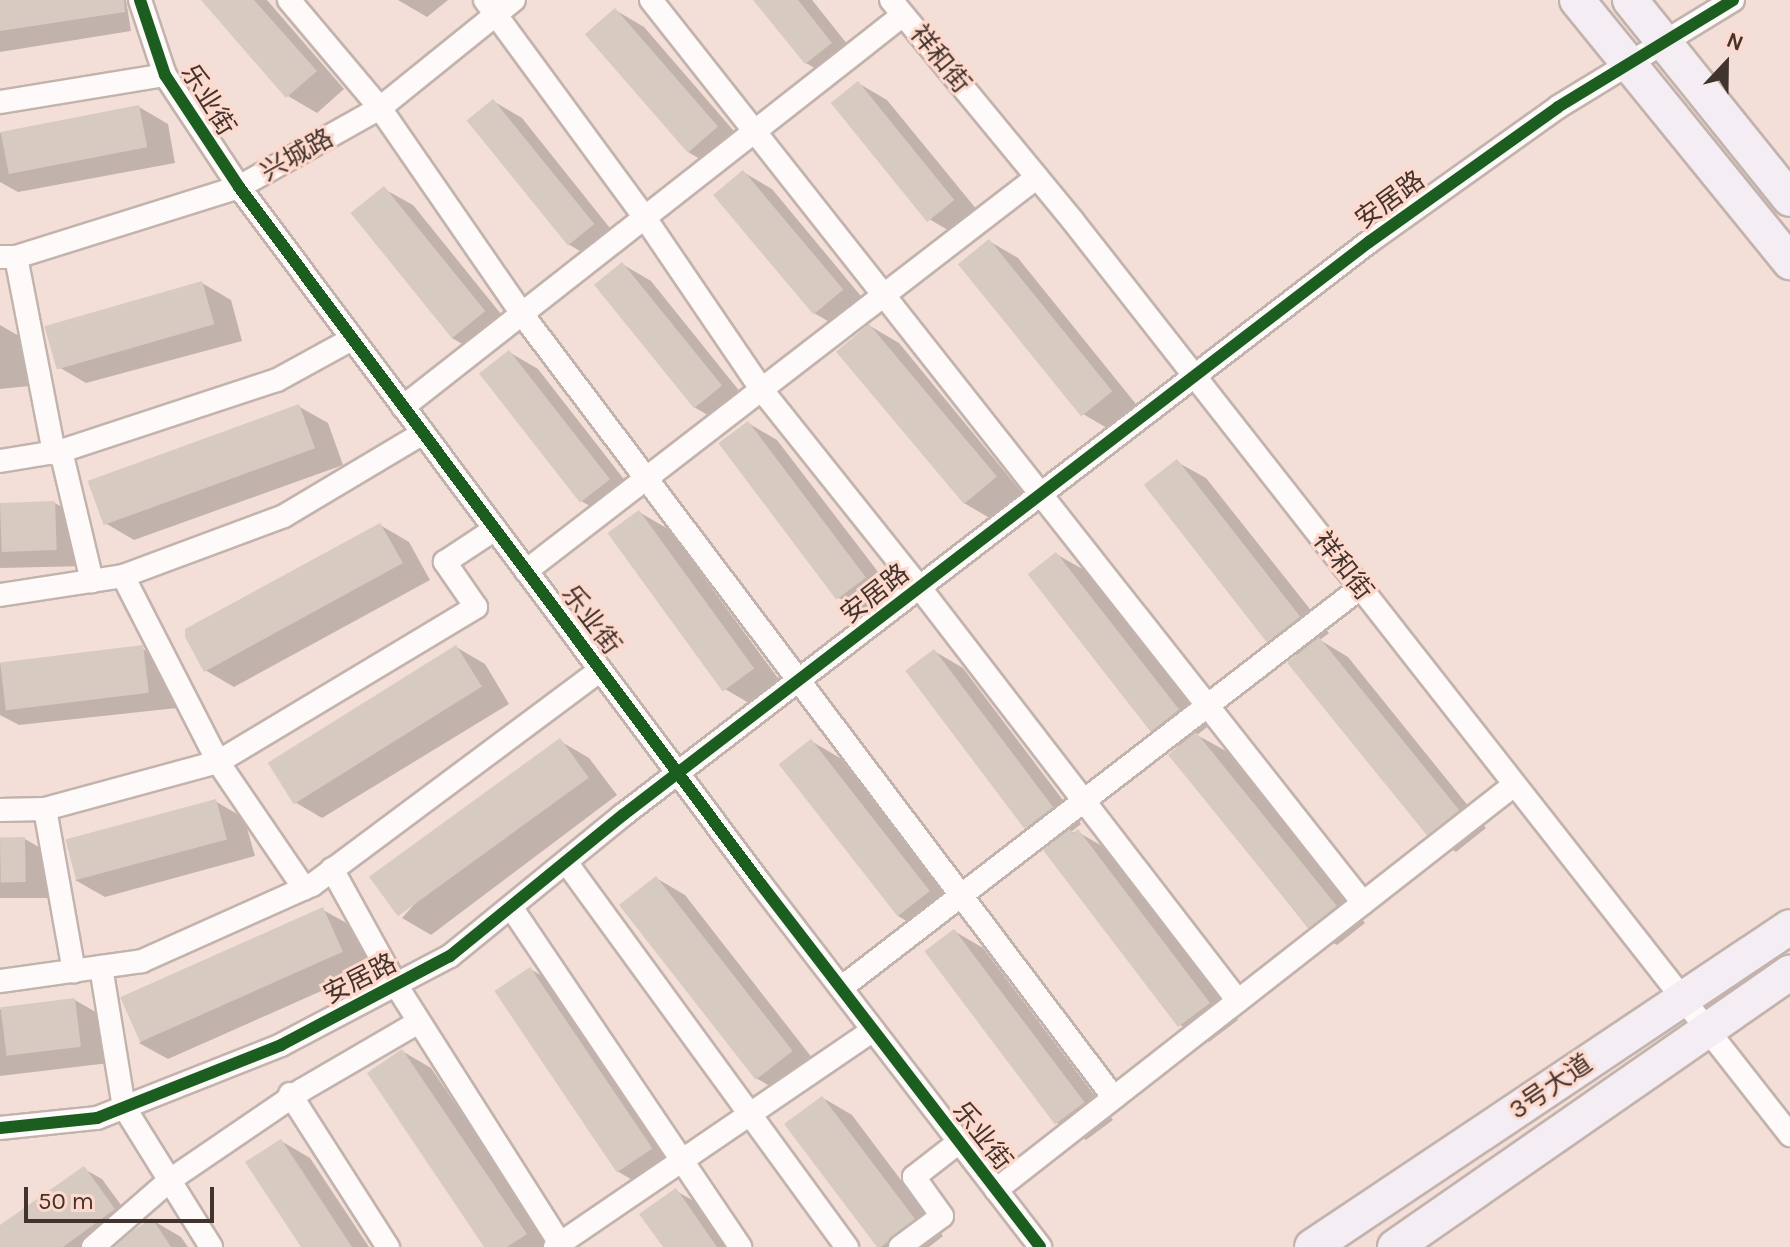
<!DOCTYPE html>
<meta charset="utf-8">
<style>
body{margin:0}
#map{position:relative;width:1790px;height:1247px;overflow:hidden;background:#f3dfd7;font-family:Karla,"Noto Sans SC",sans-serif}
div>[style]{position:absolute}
.shadow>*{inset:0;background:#0003}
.building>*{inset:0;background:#d7cac0;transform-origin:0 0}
.roads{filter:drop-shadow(2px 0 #c3b3ad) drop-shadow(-2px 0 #c3b3ad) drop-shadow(0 2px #c3b3ad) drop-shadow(0 -2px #c3b3ad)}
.street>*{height:22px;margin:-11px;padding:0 11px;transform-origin:11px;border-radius:11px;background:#fdfaf9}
.primary>*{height:34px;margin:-17px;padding:0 17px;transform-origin:17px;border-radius:17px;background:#f4edf3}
.cycleway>*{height:12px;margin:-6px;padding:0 6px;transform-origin:6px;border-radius:6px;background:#1b5e20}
span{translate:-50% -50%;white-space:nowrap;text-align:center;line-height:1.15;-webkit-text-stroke:6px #fed9cc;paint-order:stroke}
.street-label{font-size:26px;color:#41332e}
.north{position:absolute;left:1686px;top:24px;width:80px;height:80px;-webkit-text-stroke:6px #fed9cc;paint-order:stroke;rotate:22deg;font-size:22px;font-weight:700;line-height:32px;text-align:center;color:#41332e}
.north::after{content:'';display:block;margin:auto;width:28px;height:36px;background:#41332e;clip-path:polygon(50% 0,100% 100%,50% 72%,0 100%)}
.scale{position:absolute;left:24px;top:1187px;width:190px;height:36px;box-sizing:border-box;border:4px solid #41332e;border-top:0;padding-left:10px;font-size:24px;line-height:28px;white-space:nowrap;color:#41332e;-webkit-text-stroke:6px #fed9cc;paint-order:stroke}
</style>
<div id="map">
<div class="shadow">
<i style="clip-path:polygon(0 0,126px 0,131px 31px,0 52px)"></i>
<i style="clip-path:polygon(203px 0,267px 0,344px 89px,317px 113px,288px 96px)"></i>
<i style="clip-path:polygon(398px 0,448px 0,427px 17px)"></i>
<i style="clip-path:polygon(756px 0,812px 0,860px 60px,835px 80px,806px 63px)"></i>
<i style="clip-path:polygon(615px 10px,644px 27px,746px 145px,717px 169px,688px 152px)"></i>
<i style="clip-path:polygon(858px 83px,887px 100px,982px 216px,958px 236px,929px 219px)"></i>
<i style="clip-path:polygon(493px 101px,522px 118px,621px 242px,597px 261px,568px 244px)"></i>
<i style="clip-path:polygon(139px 107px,168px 124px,175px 163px,18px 192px,0 182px,0 133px)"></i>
<i style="clip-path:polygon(743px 172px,772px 189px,870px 307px,843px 330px,814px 313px,716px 195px)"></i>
<i style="clip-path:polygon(384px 189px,413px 205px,513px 329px,481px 355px,452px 338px)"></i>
<i style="clip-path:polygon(989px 241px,1018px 258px,1140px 409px,1112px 431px,1083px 414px)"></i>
<i style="clip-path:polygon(622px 264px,651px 281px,749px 403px,723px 424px,694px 407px)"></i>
<i style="clip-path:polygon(202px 283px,231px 300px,242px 341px,86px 383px,57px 366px)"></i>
<i style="clip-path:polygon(0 325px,26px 340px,30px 386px,0 389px)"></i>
<i style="clip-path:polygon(870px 326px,899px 343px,1024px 495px,993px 520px,964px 503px)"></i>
<i style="clip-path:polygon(509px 352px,538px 369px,637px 496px,610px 517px,581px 501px)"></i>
<i style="clip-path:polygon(298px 406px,328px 423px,343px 465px,134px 540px,105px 523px)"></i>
<i style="clip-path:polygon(748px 423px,777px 440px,895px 594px,868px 615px,839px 598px,721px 444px)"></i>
<i style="clip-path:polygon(1177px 462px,1206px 478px,1329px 633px,1320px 640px,1348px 657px,1486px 828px,1456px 852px,1427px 835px,1298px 656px,1270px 639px)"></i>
<i style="clip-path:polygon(55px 503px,84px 520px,85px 566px,0 568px,0 505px)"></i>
<i style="clip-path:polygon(639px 512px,668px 529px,783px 685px,754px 706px,725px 689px)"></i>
<i style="clip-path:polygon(380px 525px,409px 542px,430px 580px,234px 687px,205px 670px)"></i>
<i style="clip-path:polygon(1056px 554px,1086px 571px,1207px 727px,1197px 735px,1226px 751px,1365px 923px,1337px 945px,1308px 928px,1171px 754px,1180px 747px,1149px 728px)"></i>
<i style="clip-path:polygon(456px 647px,485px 664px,509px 704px,322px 818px,293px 801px)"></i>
<i style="clip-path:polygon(143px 649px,172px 666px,177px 708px,19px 725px,0 715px,0 663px)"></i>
<i style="clip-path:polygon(934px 651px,963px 668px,1081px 824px,1071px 832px,1078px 832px,1107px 849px,1238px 1020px,1209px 1042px,1180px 1025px,1055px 843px,1024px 825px,908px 671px)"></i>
<i style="clip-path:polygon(560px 741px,589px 758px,617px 795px,431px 935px,402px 918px)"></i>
<i style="clip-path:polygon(811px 741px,840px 758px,957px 910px,927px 933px,898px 916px)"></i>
<i style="clip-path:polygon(215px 801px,244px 818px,255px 856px,105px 897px,75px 880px)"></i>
<i style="clip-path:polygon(25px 839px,54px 856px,54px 898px,0 898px,0 840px)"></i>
<i style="clip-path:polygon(656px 878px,685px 895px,820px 1068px,785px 1095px,756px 1078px)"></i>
<i style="clip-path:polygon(323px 910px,352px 926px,371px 969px,168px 1059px,139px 1043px)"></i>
<i style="clip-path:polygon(954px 931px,983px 948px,1113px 1120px,1086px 1140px,1057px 1123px)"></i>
<i style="clip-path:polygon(530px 969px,560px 986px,678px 1166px,646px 1188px,617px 1171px)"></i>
<i style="clip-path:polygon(75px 1000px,104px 1017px,109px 1063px,0 1076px,0 1009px)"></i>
<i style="clip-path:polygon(402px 1051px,431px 1068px,552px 1247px,487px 1247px)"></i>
<i style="clip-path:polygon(823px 1098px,852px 1115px,943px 1236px,929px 1247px,880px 1247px)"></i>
<i style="clip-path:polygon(281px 1141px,310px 1158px,369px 1247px,304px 1247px)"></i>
<i style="clip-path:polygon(84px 1169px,102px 1179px,132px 1220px,96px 1247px,3px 1247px,0 1228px)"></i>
<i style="clip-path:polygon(676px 1191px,705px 1207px,733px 1247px,665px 1247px)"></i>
<i style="clip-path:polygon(152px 1220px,181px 1237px,188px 1247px,120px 1247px)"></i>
</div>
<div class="building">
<i style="clip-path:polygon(0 0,124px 0,125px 12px,0 31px)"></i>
<i style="clip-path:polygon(201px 0,254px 0,317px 71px,286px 98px)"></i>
<i style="clip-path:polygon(753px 0,798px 0,832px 43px,805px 64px)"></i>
<i style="left:615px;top:8px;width:157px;height:40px;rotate:49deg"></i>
<i style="left:858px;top:81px;width:153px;height:35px;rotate:51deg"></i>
<i style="left:493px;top:99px;width:161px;height:34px;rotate:51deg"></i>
<i style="left:139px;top:105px;width:43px;height:141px;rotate:79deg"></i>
<i style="left:743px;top:170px;width:156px;height:39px;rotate:50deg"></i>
<i style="left:384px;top:186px;width:161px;height:43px;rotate:51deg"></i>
<i style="left:989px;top:239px;width:196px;height:40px;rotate:51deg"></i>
<i style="left:622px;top:262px;width:159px;height:36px;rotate:51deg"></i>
<i style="left:202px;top:281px;width:45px;height:164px;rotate:74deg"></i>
<i style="left:869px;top:324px;width:199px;height:43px;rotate:50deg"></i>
<i style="left:509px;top:350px;width:164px;height:38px;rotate:52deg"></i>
<i style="left:299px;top:404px;width:47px;height:225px;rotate:70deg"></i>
<i style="left:748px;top:421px;width:196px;height:37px;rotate:53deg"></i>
<i style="left:1177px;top:459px;width:200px;height:42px;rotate:52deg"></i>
<i style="left:55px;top:501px;width:49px;height:55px;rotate:88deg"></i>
<i style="left:639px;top:510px;width:196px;height:39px;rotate:54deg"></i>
<i style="clip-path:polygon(380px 523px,403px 563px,204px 672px,185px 637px,185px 629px)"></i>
<i style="left:1056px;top:552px;width:200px;height:36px;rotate:52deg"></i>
<i style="left:1319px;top:637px;width:223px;height:41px;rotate:51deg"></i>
<i style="left:143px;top:645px;width:48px;height:144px;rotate:83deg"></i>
<i style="left:456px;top:645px;width:49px;height:222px;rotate:58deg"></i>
<i style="left:934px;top:649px;width:198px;height:36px;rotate:53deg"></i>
<i style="left:1196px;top:732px;width:224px;height:36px;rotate:51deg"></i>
<i style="left:560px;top:738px;width:49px;height:236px;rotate:54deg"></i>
<i style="left:811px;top:739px;width:193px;height:41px;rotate:52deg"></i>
<i style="left:216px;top:799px;width:42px;height:156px;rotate:75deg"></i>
<i style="clip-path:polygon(1070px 829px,1073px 833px,1078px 829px,1210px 1003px,1178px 1027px,1043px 850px)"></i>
<i style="left:25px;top:837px;width:45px;height:25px;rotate:89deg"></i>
<i style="left:656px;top:876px;width:222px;height:47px;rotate:52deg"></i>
<i style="left:323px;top:907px;width:49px;height:222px;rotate:66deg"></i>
<i style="left:954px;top:929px;width:217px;height:37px;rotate:53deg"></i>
<i style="left:530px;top:967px;width:219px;height:43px;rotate:56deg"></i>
<i style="left:75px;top:998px;width:49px;height:75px;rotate:83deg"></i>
<i style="clip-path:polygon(402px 1049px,527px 1234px,507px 1247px,484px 1247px,367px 1073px)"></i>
<i style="clip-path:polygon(822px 1096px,915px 1219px,881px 1247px,877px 1247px,784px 1124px)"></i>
<i style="clip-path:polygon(281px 1139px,352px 1247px,301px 1247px,245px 1162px)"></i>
<i style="clip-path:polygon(84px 1166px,115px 1209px,63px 1247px,0 1247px,0 1225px)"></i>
<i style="clip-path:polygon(676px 1188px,717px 1247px,663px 1247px,639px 1214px)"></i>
<i style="clip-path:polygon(152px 1218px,171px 1247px,114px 1247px,134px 1230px)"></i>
</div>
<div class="roads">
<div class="street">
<i style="left:140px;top:0;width:79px;rotate:71.6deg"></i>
<i style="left:165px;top:75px;width:134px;rotate:56.5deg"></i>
<i style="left:239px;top:187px;width:869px;rotate:53.18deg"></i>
<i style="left:760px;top:883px;width:459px;rotate:52.4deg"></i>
<i style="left:289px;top:0;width:141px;rotate:49.9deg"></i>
<i style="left:380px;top:108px;width:250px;rotate:55.4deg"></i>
<i style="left:522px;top:314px;width:982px;rotate:52.94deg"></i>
<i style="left:485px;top:0;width:270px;rotate:53.7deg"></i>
<i style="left:645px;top:218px;width:207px;rotate:55.8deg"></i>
<i style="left:761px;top:389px;width:255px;rotate:51.4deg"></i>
<i style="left:920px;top:588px;width:521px;rotate:52.4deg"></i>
<i style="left:651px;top:0;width:1150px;rotate:51.74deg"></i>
<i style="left:891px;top:0;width:286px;rotate:50.5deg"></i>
<i style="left:1073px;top:221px;width:1162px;rotate:51.89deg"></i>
<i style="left:0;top:102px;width:167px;rotate:-9.3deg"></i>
<i style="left:0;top:257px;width:16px"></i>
<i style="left:16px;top:257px;width:234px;rotate:-17.4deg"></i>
<i style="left:239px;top:187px;width:162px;rotate:-29.3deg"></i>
<i style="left:380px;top:108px;width:172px;rotate:-38.9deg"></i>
<i style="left:16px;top:257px;width:200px;rotate:79deg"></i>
<i style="left:403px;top:407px;width:635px;rotate:-38.1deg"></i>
<i style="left:61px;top:451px;width:134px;rotate:76.6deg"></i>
<i style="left:0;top:461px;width:62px;rotate:-9.3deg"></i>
<i style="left:61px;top:451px;width:227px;rotate:-18.2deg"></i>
<i style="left:277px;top:380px;width:85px;rotate:-28.7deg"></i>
<i style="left:526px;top:571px;width:645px;rotate:-37.63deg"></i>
<i style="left:123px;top:576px;width:209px;rotate:62.9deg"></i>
<i style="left:218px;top:762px;width:153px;rotate:55.7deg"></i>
<i style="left:0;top:595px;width:124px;rotate:-8.8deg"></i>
<i style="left:123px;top:576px;width:172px;rotate:-20.4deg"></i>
<i style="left:284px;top:516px;width:162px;rotate:-30.8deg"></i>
<i style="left:45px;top:809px;width:165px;rotate:79.9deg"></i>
<i style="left:0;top:810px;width:45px;rotate:-1.3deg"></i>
<i style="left:45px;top:809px;width:179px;rotate:-15.2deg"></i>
<i style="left:218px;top:762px;width:301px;rotate:-31deg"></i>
<i style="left:476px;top:607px;width:55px;rotate:-124.6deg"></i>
<i style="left:445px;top:562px;width:60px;rotate:-33.4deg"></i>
<i style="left:566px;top:862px;width:477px;rotate:53.9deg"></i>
<i style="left:332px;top:869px;width:132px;rotate:61.1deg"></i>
<i style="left:396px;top:985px;width:310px;rotate:57.6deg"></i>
<i style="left:511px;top:907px;width:410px;rotate:56deg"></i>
<i style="left:101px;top:967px;width:142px;rotate:80.7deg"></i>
<i style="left:124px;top:1107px;width:165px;rotate:58.1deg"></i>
<i style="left:0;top:981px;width:143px;rotate:-8deg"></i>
<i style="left:142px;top:961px;width:186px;rotate:-24.1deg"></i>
<i style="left:312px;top:885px;width:359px;rotate:-36.7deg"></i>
<i style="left:841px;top:988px;width:655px;rotate:-37.62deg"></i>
<i style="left:290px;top:1094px;width:182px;rotate:57.4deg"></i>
<i style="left:0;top:1128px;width:98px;rotate:-5.9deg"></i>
<i style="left:97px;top:1118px;width:198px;rotate:-21.6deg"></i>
<i style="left:281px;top:1045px;width:191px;rotate:-27.8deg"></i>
<i style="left:450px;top:956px;width:223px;rotate:-39.2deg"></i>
<i style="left:623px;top:815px;width:941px;rotate:-37.53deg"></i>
<i style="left:1369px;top:242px;width:232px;rotate:-35.5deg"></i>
<i style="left:1558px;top:107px;width:205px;rotate:-31.4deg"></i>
<i style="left:996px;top:1190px;width:658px;rotate:-38.02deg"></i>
<i style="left:93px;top:1247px;width:102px;rotate:-41deg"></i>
<i style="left:170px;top:1180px;width:160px;rotate:-34.3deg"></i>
<i style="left:302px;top:1090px;width:135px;rotate:-30.2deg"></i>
<i style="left:555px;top:1247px;width:385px;rotate:-34.3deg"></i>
<i style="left:900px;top:1247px;width:52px;rotate:-36.4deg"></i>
<i style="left:942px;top:1216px;width:48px;rotate:-125.7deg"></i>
<i style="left:914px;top:1177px;width:57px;rotate:-37.9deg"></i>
</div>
<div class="primary">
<i style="left:1577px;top:0;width:338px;rotate:50.9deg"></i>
<i style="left:1630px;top:0;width:255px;rotate:51.2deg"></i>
<i style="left:1312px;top:1247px;width:575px;rotate:-33.8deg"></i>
<i style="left:1395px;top:1247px;width:481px;rotate:-34.8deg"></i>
</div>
</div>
<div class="cycleway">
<i style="left:140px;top:0;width:79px;rotate:71.6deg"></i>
<i style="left:165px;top:75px;width:134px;rotate:56.5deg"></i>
<i style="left:239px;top:187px;width:869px;rotate:53.18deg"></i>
<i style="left:760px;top:883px;width:459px;rotate:52.4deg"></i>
<i style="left:0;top:1128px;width:98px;rotate:-5.9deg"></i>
<i style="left:97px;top:1118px;width:198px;rotate:-21.6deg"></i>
<i style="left:281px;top:1045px;width:191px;rotate:-27.8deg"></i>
<i style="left:450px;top:956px;width:223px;rotate:-39.2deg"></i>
<i style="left:623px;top:815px;width:941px;rotate:-37.53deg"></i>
<i style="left:1369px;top:242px;width:232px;rotate:-35.5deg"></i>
<i style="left:1558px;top:107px;width:205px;rotate:-31.4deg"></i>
</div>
<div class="street-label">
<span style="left:940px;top:59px;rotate:51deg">祥和街</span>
<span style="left:208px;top:100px;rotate:58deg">乐业街</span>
<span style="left:297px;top:155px;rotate:-29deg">兴城路</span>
<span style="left:1390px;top:200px;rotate:-36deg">安居路</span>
<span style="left:1343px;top:566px;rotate:52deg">祥和街</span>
<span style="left:875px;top:594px;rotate:-38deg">安居路</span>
<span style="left:591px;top:620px;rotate:53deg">乐业街</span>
<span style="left:360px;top:979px;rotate:-27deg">安居路</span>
<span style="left:1551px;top:1087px;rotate:-34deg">3号大道</span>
<span style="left:982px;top:1136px;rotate:52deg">乐业街</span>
</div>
<div class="north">N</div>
<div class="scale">50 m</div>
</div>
